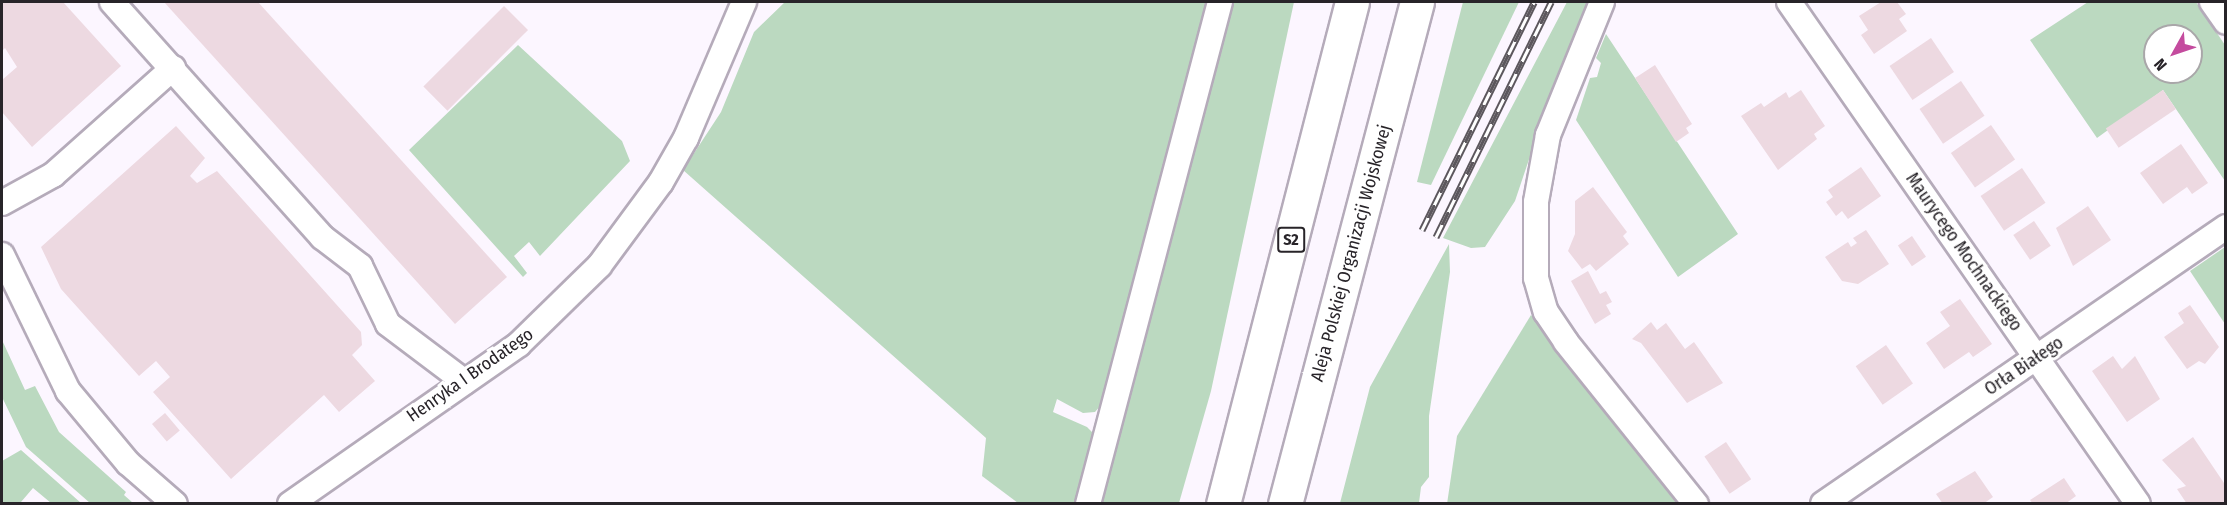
<!DOCTYPE html>
<meta charset="utf-8">
<style>
body{margin:0}
#map{position:relative;width:2227px;height:505px;overflow:hidden;background:#fcf6ff;font-family:"Fira Sans Condensed",sans-serif}
div>[style]{position:absolute}
.green>*{inset:0;background:#bbd9c0}
.building>*{inset:0;background:#edd9e1;transform-origin:0 0}
.roads{filter:drop-shadow(2px 0 #b5abba) drop-shadow(-2px 0 #b5abba) drop-shadow(0 2px #b5abba) drop-shadow(0 -2px #b5abba)}
.minor>*{height:24px;margin:-12px;padding:0 12px;transform-origin:12px;border-radius:12px;background:#fff}
.motorway>*{height:33px;margin:-16.5px;padding:0 16.5px;transform-origin:16.5px;border-radius:16.5px;background:#fff}
.rail>*{height:7px;margin-top:-3.5px;transform-origin:0;background:repeating-linear-gradient(90deg,#fff 0 14px,#5c575d 0 28px);box-sizing:border-box;border-block:2px solid #5c575d}
span{translate:-50% -50%;white-space:nowrap;text-align:center;line-height:1.15;-webkit-text-stroke:6px #fff;paint-order:stroke}
.shield-label span{padding:2px 4px;background:#fff;border:2px solid;border-radius:4px;-webkit-text-stroke-width:0}
.shield-label{font-size:16px;color:#282429;font-weight:700}
.street-label{font-size:18px;color:#282429}
.frame{position:absolute;inset:0;border:3px solid #282429;pointer-events:none}
.north{position:absolute;left:2143px;top:24px;width:60px;height:60px;box-sizing:border-box;background:#fff;border:2px solid #a9a7a9;border-radius:50%;rotate:230deg;font-size:16px;font-weight:700;line-height:24px;text-align:center;color:#282429}
.north::after{content:'';display:block;margin:auto;width:21px;height:27px;background:#c44b9e;clip-path:polygon(50% 0,100% 100%,50% 72%,0 100%)}
</style>
<div id="map">
<div class="green">
<i style="clip-path:polygon(785px 2px,1210px 2px,1101px 405px,1095px 412px,1083px 413px,1057px 399px,1053px 412px,1087px 427px,1096px 436px,1079px 503px,1018px 503px,982px 476px,986px 438px,683px 170px,721px 112px,754px 32px)"></i>
<i style="clip-path:polygon(1231px 2px,1294px 2px,1211px 391px,1179px 503px,1095px 504px)"></i>
<i style="clip-path:polygon(1463px 2px,1519px 2px,1431px 185px,1417px 182px)"></i>
<i style="clip-path:polygon(1567px 2px,1591px 2px,1557px 76px,1515px 201px,1485px 247px,1471px 248px,1443px 238px)"></i>
<i style="clip-path:polygon(evenodd,2088px 2px,2196px 2px,2225px 45px,2225px 181px,2163px 90px,2097px 138px,2030px 40px,2088px 2px,2155px 36px,2191px 36px,2191px 72px,2155px 72px,2155px 36px)"></i>
<i style="clip-path:polygon(1606px 34px,1738px 234px,1678px 277px,1576px 120px,1590px 78px,1597px 77px,1601px 63px,1596px 58px)"></i>
<i style="clip-path:polygon(518px 45px,622px 141px,630px 161px,540px 256px,529px 242px,514px 256px,527px 273px,523px 277px,409px 150px)"></i>
<i style="clip-path:polygon(1449px 244px,1450px 272px,1429px 416px,1429px 477px,1421px 487px,1419px 503px,1340px 503px,1370px 387px)"></i>
<i style="clip-path:polygon(2225px 247px,2225px 324px,2190px 271px)"></i>
<i style="clip-path:polygon(1531px 315px,1641px 454px,1678px 503px,1447px 504px,1457px 436px)"></i>
<i style="clip-path:polygon(2px 340px,25px 390px,35px 386px,59px 432px,126px 492px,124px 495px,133px 503px,90px 503px,26px 447px,2px 397px)"></i>
<i style="clip-path:polygon(21px 450px,81px 503px,51px 503px,33px 488px,21px 502px,2px 503px,2px 461px)"></i>
</div>
<div class="building">
<i style="clip-path:polygon(2px 2px,63px 2px,121px 66px,32px 147px,2px 112px,2px 80px,17px 67px,5px 48px,2px 51px)"></i>
<i style="clip-path:polygon(164px 2px,258px 2px,507px 277px,455px 324px)"></i>
<i style="clip-path:polygon(1881px 2px,1897px 2px,1906px 14px,1899px 19px,1907px 31px,1874px 54px,1861px 35px,1868px 30px,1859px 16px)"></i>
<i style="left:504px;top:6px;width:34px;height:114px;rotate:45deg"></i>
<i style="left:1931px;top:38px;width:41px;height:50px;rotate:56deg"></i>
<i style="clip-path:polygon(1655px 65px,1692px 124px,1686px 128px,1689px 133px,1676px 142px,1635px 78px)"></i>
<i style="left:1961px;top:81px;width:42px;height:50px;rotate:56deg"></i>
<i style="clip-path:polygon(1801px 90px,1825px 126px,1814px 134px,1817px 139px,1778px 170px,1741px 116px,1761px 103px,1764px 107px,1786px 92px,1789px 98px)"></i>
<i style="left:2163px;top:90px;width:23px;height:69px;rotate:56deg"></i>
<i style="left:1991px;top:125px;width:42px;height:49px;rotate:55deg"></i>
<i style="clip-path:polygon(176px 126px,205px 158px,190px 176px,197px 183px,217px 171px,361px 332px,362px 345px,352px 355px,375px 381px,339px 412px,324px 395px,231px 479px,153px 392px,170px 377px,156px 361px,139px 376px,61px 289px,41px 247px)"></i>
<i style="clip-path:polygon(2181px 144px,2208px 183px,2192px 194px,2187px 187px,2163px 204px,2140px 173px)"></i>
<i style="clip-path:polygon(1861px 167px,1881px 196px,1848px 219px,1842px 211px,1836px 216px,1826px 202px,1833px 197px,1828px 190px)"></i>
<i style="left:2022px;top:168px;width:42px;height:50px;rotate:56deg"></i>
<i style="clip-path:polygon(1593px 187px,1627px 232px,1623px 236px,1629px 244px,1596px 271px,1590px 264px,1582px 269px,1568px 251px,1575px 234px,1575px 201px)"></i>
<i style="clip-path:polygon(2088px 206px,2111px 240px,2073px 266px,2056px 228px)"></i>
<i style="left:2034px;top:221px;width:30px;height:25px;rotate:56deg"></i>
<i style="clip-path:polygon(1866px 230px,1889px 264px,1858px 284px,1842px 281px,1825px 257px,1848px 242px,1851px 247px,1857px 243px,1853px 238px)"></i>
<i style="left:1912px;top:236px;width:25px;height:17px;rotate:56deg"></i>
<i style="clip-path:polygon(1588px 271px,1600px 294px,1606px 291px,1612px 302px,1606px 305px,1611px 314px,1595px 324px,1571px 281px)"></i>
<i style="clip-path:polygon(1960px 299px,1992px 344px,1973px 357px,1969px 352px,1944px 369px,1926px 343px,1950px 326px,1940px 312px)"></i>
<i style="clip-path:polygon(2190px 305px,2219px 347px,2205px 364px,2199px 361px,2187px 369px,2164px 337px,2184px 323px,2178px 313px)"></i>
<i style="clip-path:polygon(1651px 322px,1657px 330px,1666px 323px,1685px 349px,1694px 342px,1723px 383px,1687px 403px,1641px 343px,1632px 339px)"></i>
<i style="left:1886px;top:345px;width:47px;height:37px;rotate:55deg"></i>
<i style="clip-path:polygon(2113px 356px,2122px 369px,2135px 356px,2160px 399px,2127px 422px,2092px 371px)"></i>
<i style="left:165px;top:413px;width:23px;height:17px;rotate:50deg"></i>
<i style="clip-path:polygon(2193px 437px,2226px 486px,2226px 504px,2187px 504px,2177px 489px,2186px 486px,2162px 460px)"></i>
<i style="left:1726px;top:442px;width:45px;height:26px;rotate:56deg"></i>
<i style="clip-path:polygon(1975px 471px,1993px 497px,1983px 504px,1943px 504px,1936px 494px)"></i>
<i style="clip-path:polygon(2064px 478px,2076px 496px,2065px 504px,2033px 504px,2030px 500px)"></i>
</div>
<div class="roads">
<div class="minor">
<i style="left:112px;top:2px;width:315px;rotate:48.2deg"></i>
<i style="left:322px;top:237px;width:48px;rotate:37.3deg"></i>
<i style="left:360px;top:266px;width:64px;rotate:64.2deg"></i>
<i style="left:388px;top:324px;width:96px;rotate:37deg"></i>
<i style="left:1602px;top:2px;width:144px;rotate:112.1deg"></i>
<i style="left:1548px;top:135px;width:68px;rotate:100.2deg"></i>
<i style="left:1536px;top:202px;width:76px;rotate:90deg"></i>
<i style="left:1536px;top:278px;width:35px;rotate:74deg"></i>
<i style="left:1546px;top:312px;width:36px;rotate:56deg"></i>
<i style="left:1566px;top:342px;width:208px;rotate:51.3deg"></i>
<i style="left:1789px;top:2px;width:611px;rotate:55.19deg"></i>
<i style="left:2212px;top:2px;width:24px;rotate:55deg"></i>
<i style="left:2px;top:203px;width:58px;rotate:-28.8deg"></i>
<i style="left:53px;top:175px;width:161px;rotate:-41.7deg"></i>
<i style="left:2px;top:255px;width:151px;rotate:64.1deg"></i>
<i style="left:68px;top:391px;width:94px;rotate:50.2deg"></i>
<i style="left:128px;top:463px;width:62px;rotate:41.1deg"></i>
<i style="left:290px;top:504px;width:279px;rotate:-34.9deg"></i>
<i style="left:519px;top:344px;width:112px;rotate:-44.3deg"></i>
<i style="left:599px;top:266px;width:104px;rotate:-53.6deg"></i>
<i style="left:661px;top:182px;width:51px;rotate:-60.4deg"></i>
<i style="left:686px;top:138px;width:148px;rotate:-66.9deg"></i>
<i style="left:1088px;top:504px;width:519px;rotate:-75.27deg"></i>
<i style="left:1823px;top:504px;width:489px;rotate:-34.5deg"></i>
</div>
<div class="motorway">
<i style="left:1223px;top:504px;width:518px;rotate:-75.59deg"></i>
<i style="left:1285px;top:504px;width:519px;rotate:-75.27deg"></i>
</div>
</div>
<div class="rail">
<i style="left:1422px;top:230px;width:254px;rotate:-63.8deg"></i>
<i style="left:1436px;top:237px;width:262px;rotate:-63.9deg"></i>
</div>
<div class="shield-label">
<span style="left:1291px;top:240px">S2</span>
</div>
<div class="street-label">
<span style="left:1964px;top:252px;rotate:55deg">Maurycego Mochnackiego</span>
<span style="left:1351px;top:253px;rotate:-75deg">Aleja Polskiej Organizacji Wojskowej</span>
<span style="left:2024px;top:366px;rotate:-34deg">Orła Białego</span>
<span style="left:470px;top:375px;rotate:-35deg">Henryka I Brodatego</span>
</div>
<div class="frame"></div>
<div class="north">N</div>
</div>
